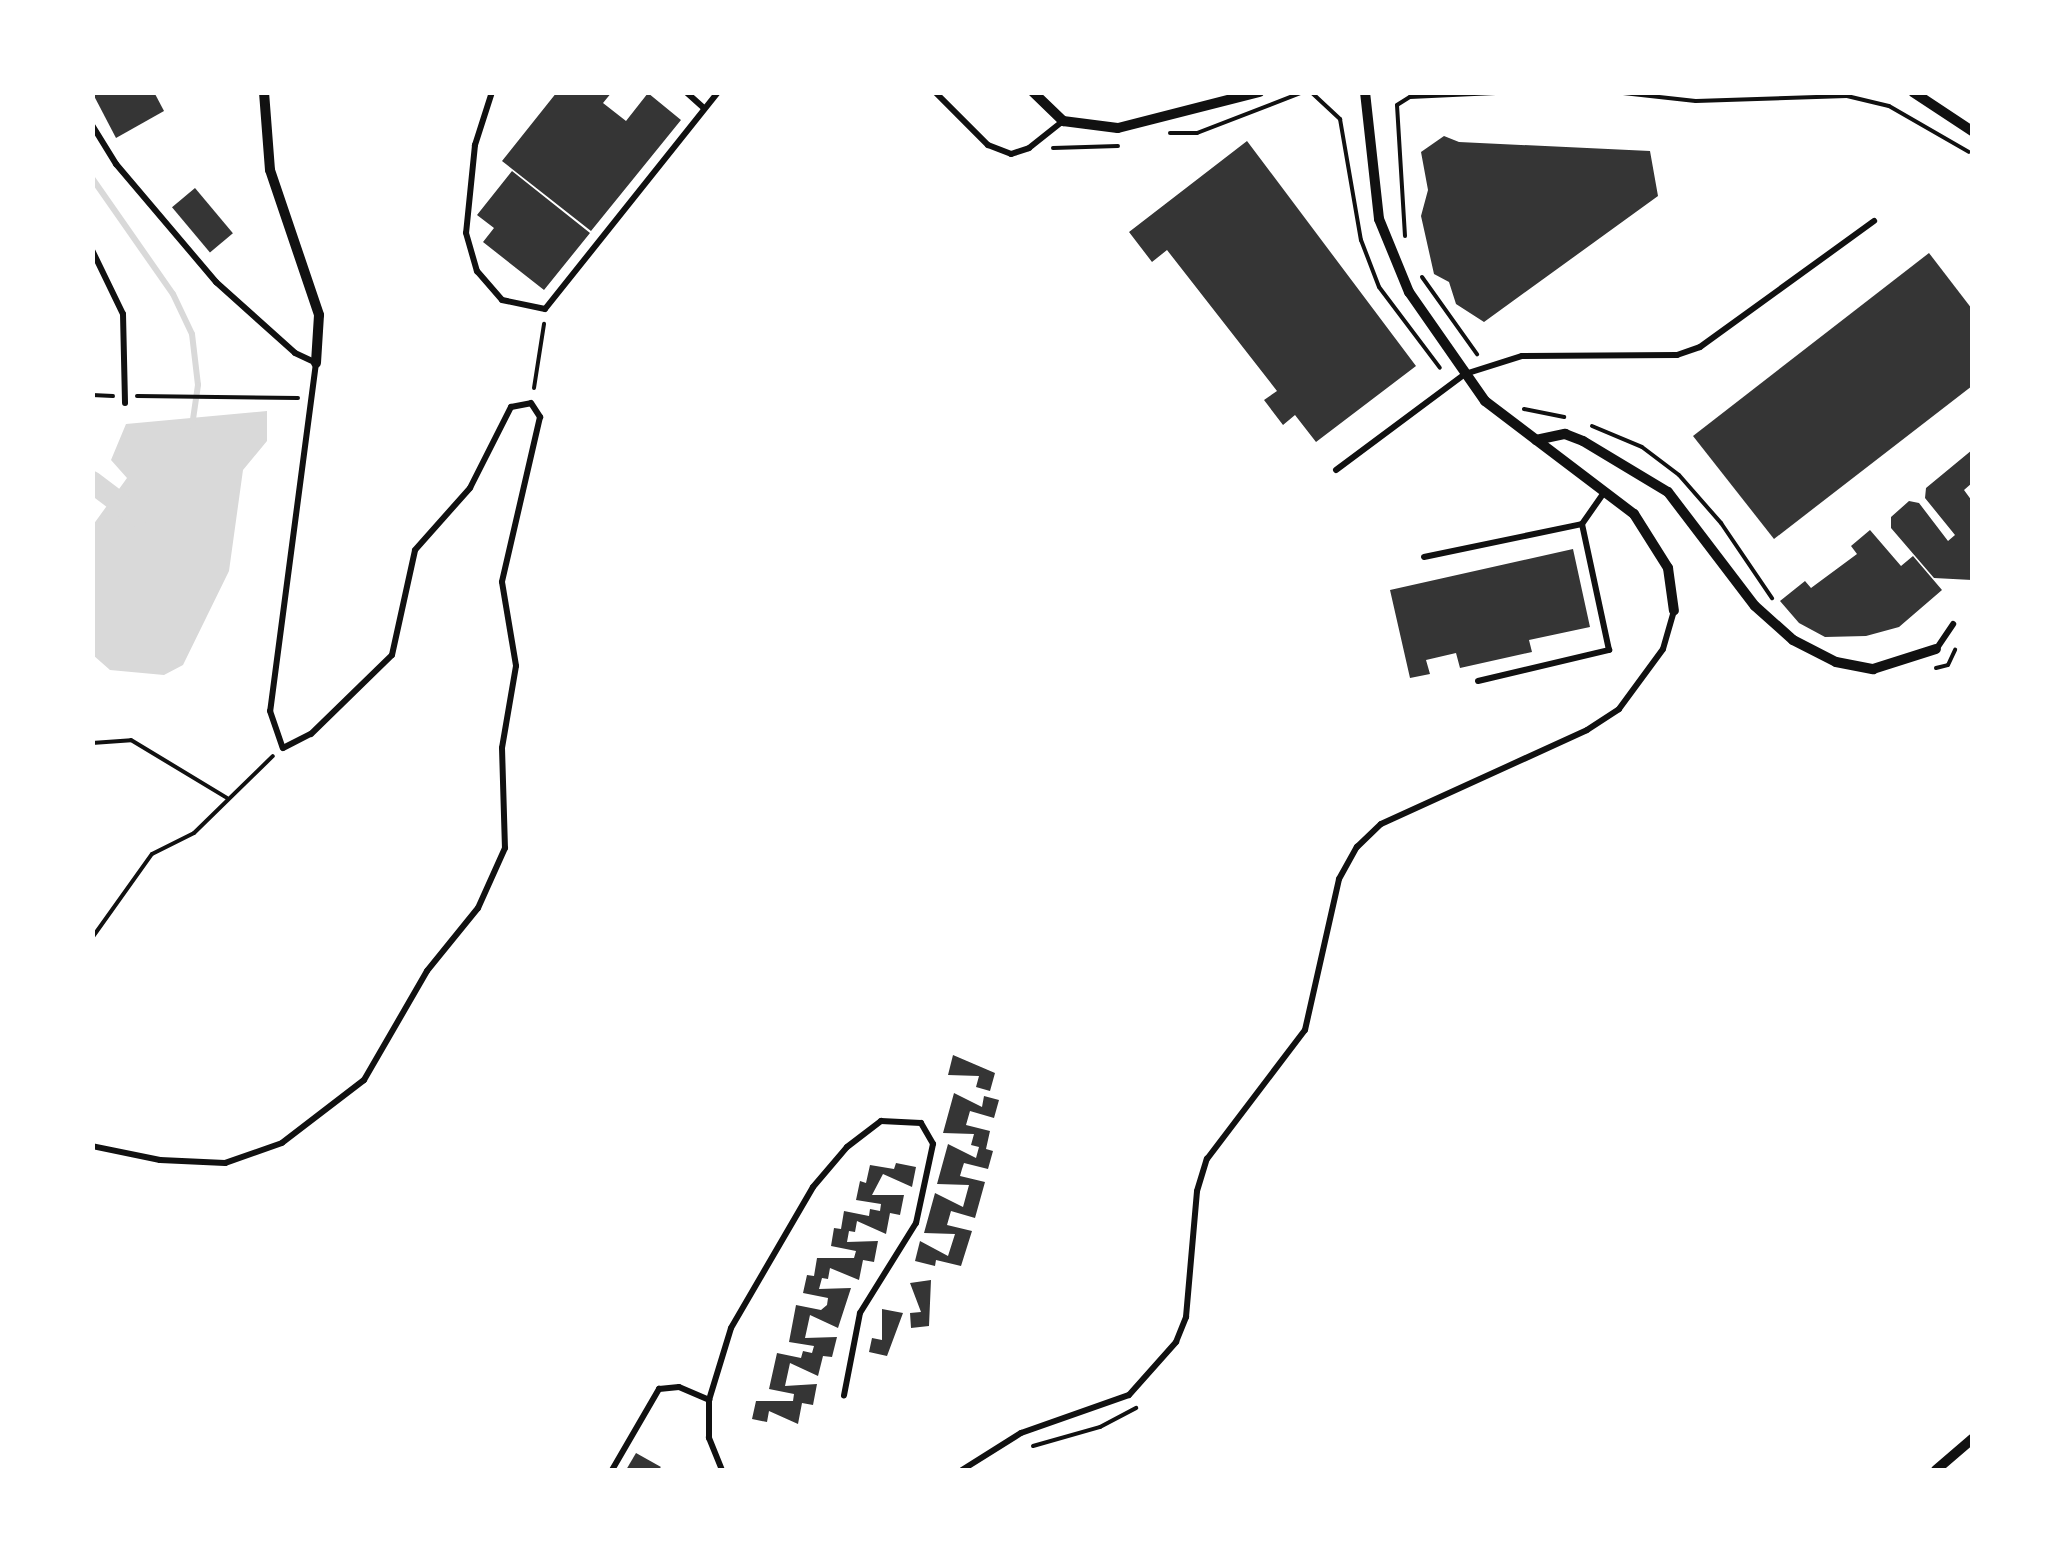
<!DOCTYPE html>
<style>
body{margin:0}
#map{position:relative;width:2065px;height:1563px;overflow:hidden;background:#fff;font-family:Figtree,sans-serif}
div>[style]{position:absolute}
.water>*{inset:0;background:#d9d9d9}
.stream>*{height:6px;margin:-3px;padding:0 3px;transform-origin:3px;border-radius:3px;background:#d9d9d9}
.canal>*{height:22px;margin:-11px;padding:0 11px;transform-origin:11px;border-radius:11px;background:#d9d9d9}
.building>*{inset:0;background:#353535;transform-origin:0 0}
.path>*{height:4px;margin:-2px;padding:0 2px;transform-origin:2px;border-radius:2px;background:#111}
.service>*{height:6px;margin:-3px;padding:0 3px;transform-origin:3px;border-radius:3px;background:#111}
.minor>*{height:10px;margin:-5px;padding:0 5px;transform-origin:5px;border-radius:5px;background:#111}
span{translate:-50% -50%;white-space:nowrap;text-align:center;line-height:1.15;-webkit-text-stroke:9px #fff;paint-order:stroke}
.frame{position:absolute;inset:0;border:95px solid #fff;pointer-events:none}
</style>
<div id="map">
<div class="water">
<i style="clip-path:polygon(267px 411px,267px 441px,243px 470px,229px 571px,183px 665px,164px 675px,110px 670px,93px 655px,93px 525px,127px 478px,111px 460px,126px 424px)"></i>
</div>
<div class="stream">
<i style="left:92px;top:178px;width:141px;rotate:55.1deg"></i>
<i style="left:173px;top:294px;width:44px;rotate:64.6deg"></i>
<i style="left:192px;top:334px;width:51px;rotate:83.3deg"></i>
<i style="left:198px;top:385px;width:41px;rotate:98.3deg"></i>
</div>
<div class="canal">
<i style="left:92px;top:482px;width:56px;rotate:37.1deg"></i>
</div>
<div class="building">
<i style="clip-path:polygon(92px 92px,154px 92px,164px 111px,116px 138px)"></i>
<i style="clip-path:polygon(557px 92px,612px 92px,603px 103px,626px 121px,648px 93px,681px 120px,591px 231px,502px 161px)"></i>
<i style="clip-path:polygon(1444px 136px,1459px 142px,1650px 151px,1658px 196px,1484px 322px,1456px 304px,1449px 282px,1434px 274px,1421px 216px,1428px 190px,1421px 152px)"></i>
<i style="clip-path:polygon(1247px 141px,1416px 366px,1316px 442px,1295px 415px,1283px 425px,1264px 400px,1277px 391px,1167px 250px,1152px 262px,1129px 232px)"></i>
<i style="clip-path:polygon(512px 171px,590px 233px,544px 290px,483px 242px,494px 228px,477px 215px)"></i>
<i style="left:195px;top:188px;width:59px;height:30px;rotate:50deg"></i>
<i style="clip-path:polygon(1929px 253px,1972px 309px,1972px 386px,1774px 539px,1693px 436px)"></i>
<i style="clip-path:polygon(1972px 450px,1972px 483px,1964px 490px,1972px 501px,1972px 580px,1934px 578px,1891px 528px,1891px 517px,1909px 501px,1919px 503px,1948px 541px,1955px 535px,1925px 498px,1926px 488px)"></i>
<i style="clip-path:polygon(1870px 530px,1901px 566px,1913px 556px,1942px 590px,1899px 627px,1866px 636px,1825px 637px,1799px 623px,1780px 601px,1805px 581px,1811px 588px,1857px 554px,1851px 546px)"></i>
<i style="clip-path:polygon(1573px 549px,1590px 627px,1529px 640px,1532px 652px,1460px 668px,1456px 653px,1426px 660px,1430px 674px,1410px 678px,1390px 590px)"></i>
<i style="clip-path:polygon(953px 1055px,995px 1073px,990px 1091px,976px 1087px,979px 1076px,948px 1075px)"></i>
<i style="clip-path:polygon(954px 1093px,982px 1107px,984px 1096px,999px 1100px,994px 1118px,970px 1111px,966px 1125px,990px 1131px,986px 1149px,993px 1151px,988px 1169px,964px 1163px,962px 1169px,960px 1176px,985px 1182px,975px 1218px,951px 1211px,947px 1225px,972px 1231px,961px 1266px,936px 1260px,935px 1266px,915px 1261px,920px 1241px,948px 1256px,955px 1234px,924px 1233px,935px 1193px,963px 1207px,969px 1185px,937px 1184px,948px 1144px,976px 1158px,979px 1147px,971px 1145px,974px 1134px,943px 1133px)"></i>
<i style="clip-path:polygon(896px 1163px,916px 1167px,912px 1187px,883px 1174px,872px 1195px,904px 1195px,900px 1215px,890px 1213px,886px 1234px,857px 1221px,855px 1232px,849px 1231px,847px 1242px,878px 1241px,874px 1262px,863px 1260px,859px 1280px,830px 1268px,828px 1279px,822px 1278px,819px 1289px,851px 1288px,838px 1328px,810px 1315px,805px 1338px,837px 1337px,832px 1357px,823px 1356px,818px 1376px,790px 1363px,785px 1386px,817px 1384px,813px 1405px,802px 1403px,798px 1424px,769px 1411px,767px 1422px,752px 1419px,756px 1401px,793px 1401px,794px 1394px,769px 1389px,777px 1353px,801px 1358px,803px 1351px,812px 1353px,814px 1346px,789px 1342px,796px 1305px,821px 1310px,827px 1305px,828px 1298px,803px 1293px,807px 1275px,814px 1276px,817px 1258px,854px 1258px,856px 1251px,831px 1246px,834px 1228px,841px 1229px,844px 1211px,869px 1216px,870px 1209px,880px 1211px,881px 1204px,856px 1200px,860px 1181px,866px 1183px,870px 1165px,894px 1169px)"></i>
<i style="clip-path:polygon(931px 1280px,929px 1326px,911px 1328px,910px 1313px,921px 1312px,910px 1283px)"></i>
<i style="clip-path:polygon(882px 1309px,903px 1313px,887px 1356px,869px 1352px,872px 1338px,882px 1340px)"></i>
<i style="clip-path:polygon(636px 1453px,661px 1467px,658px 1470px,626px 1470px)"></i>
</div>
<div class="path">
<i style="left:1311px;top:92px;width:40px;rotate:43deg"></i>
<i style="left:1340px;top:119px;width:123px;rotate:80.2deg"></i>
<i style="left:1361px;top:240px;width:50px;rotate:69deg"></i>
<i style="left:1379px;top:287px;width:101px;rotate:53deg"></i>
<i style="left:1614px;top:92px;width:82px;rotate:6.3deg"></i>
<i style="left:1696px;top:101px;width:151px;rotate:-1.9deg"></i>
<i style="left:1847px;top:96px;width:43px;rotate:13.4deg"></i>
<i style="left:1889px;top:106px;width:92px;rotate:29.9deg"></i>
<i style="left:1170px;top:133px;width:27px"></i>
<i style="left:1197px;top:133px;width:114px;rotate:-21.1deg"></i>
<i style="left:1053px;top:148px;width:65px;rotate:-1.8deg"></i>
<i style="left:1405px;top:236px;width:131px;rotate:-93.5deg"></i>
<i style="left:1397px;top:105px;width:15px;rotate:-32deg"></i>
<i style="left:1410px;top:97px;width:107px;rotate:-2.7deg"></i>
<i style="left:1422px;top:277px;width:95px;rotate:54.5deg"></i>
<i style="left:534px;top:388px;width:65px;rotate:-81.1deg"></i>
<i style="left:92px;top:395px;width:21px;rotate:3deg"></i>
<i style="left:137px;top:396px;width:161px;rotate:0.7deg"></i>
<i style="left:1524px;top:409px;width:41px;rotate:11.3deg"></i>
<i style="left:1592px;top:426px;width:54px;rotate:22.8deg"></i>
<i style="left:1642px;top:447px;width:46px;rotate:37.1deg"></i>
<i style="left:1679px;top:475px;width:64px;rotate:48.8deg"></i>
<i style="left:1721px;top:523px;width:91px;rotate:55.8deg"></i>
<i style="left:1936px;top:668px;width:12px;rotate:-14deg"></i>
<i style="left:1948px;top:665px;width:17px;rotate:-65deg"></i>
<i style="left:92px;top:743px;width:39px;rotate:-4deg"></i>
<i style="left:131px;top:740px;width:112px;rotate:31.1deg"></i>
<i style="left:92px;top:938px;width:103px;rotate:-54.5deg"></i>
<i style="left:152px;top:854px;width:47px;rotate:-26.6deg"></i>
<i style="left:194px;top:833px;width:110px;rotate:-44.3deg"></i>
<i style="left:1033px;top:1446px;width:70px;rotate:-15.8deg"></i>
<i style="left:1100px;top:1427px;width:41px;rotate:-27.8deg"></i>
</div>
<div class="service">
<i style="left:492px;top:92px;width:56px;rotate:107.8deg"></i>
<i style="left:475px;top:145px;width:88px;rotate:95.8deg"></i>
<i style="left:466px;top:233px;width:40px;rotate:74deg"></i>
<i style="left:477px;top:271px;width:38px;rotate:49deg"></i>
<i style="left:502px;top:300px;width:44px;rotate:11.8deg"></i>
<i style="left:545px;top:309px;width:278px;rotate:-51.4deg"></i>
<i style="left:686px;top:92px;width:24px;rotate:42deg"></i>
<i style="left:935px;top:92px;width:75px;rotate:45deg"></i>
<i style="left:988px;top:145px;width:25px;rotate:21deg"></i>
<i style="left:1011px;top:154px;width:19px;rotate:-18deg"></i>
<i style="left:1029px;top:148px;width:43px;rotate:-38.5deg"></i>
<i style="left:92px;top:125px;width:46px;rotate:58.4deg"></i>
<i style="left:116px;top:164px;width:155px;rotate:49.7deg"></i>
<i style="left:216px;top:282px;width:106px;rotate:41.9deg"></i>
<i style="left:295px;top:353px;width:23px;rotate:25deg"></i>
<i style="left:316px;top:363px;width:351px;rotate:97.5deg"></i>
<i style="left:270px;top:711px;width:39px;rotate:71deg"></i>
<i style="left:283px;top:748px;width:31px;rotate:-27deg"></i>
<i style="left:311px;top:734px;width:113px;rotate:-44.3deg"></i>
<i style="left:392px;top:655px;width:107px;rotate:-77.6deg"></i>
<i style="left:415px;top:550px;width:83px;rotate:-48.4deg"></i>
<i style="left:470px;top:488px;width:91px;rotate:-63.2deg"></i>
<i style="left:511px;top:407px;width:20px;rotate:-11deg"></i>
<i style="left:531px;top:403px;width:17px;rotate:57deg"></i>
<i style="left:540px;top:417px;width:169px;rotate:103deg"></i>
<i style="left:502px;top:582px;width:85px;rotate:80.5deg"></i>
<i style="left:516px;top:666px;width:83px;rotate:99.7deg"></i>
<i style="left:502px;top:748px;width:100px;rotate:88.3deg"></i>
<i style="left:505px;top:848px;width:66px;rotate:114.2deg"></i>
<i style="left:478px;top:908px;width:81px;rotate:129deg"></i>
<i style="left:427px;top:971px;width:126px;rotate:120deg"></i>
<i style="left:364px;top:1080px;width:103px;rotate:142.5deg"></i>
<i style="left:282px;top:1143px;width:60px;rotate:160.7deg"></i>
<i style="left:225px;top:1163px;width:65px;rotate:-177.4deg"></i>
<i style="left:160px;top:1160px;width:69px;rotate:-168.4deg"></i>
<i style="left:92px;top:250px;width:71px;rotate:64.2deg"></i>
<i style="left:123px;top:314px;width:89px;rotate:88.7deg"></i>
<i style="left:1336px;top:470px;width:161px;rotate:-36.7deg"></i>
<i style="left:1465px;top:374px;width:60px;rotate:-17.5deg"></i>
<i style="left:1522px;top:356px;width:155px;rotate:-0.4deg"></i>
<i style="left:1677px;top:355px;width:24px;rotate:-19deg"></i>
<i style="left:1700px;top:347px;width:215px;rotate:-35.9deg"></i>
<i style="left:1424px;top:557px;width:161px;rotate:-11.8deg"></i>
<i style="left:1582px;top:524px;width:39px;rotate:-55deg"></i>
<i style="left:1937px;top:648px;width:29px;rotate:-56deg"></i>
<i style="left:1478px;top:681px;width:135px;rotate:-13.3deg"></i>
<i style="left:1609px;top:650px;width:129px;rotate:-102.1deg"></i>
<i style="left:612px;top:1470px;width:94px;rotate:-59.9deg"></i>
<i style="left:659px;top:1389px;width:20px;rotate:-6deg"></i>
<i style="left:679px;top:1387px;width:33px;rotate:23deg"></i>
<i style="left:722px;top:1470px;width:35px;rotate:-112deg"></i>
<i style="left:709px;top:1438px;width:38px;rotate:-90deg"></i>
<i style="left:709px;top:1400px;width:75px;rotate:-73deg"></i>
<i style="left:731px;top:1328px;width:163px;rotate:-59.8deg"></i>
<i style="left:813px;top:1187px;width:52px;rotate:-49.6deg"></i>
<i style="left:847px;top:1147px;width:43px;rotate:-37.4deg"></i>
<i style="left:881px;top:1121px;width:40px;rotate:2.9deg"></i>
<i style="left:921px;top:1123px;width:24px;rotate:60deg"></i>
<i style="left:933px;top:1144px;width:81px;rotate:102.1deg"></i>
<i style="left:916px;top:1223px;width:106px;rotate:121.9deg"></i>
<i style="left:860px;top:1313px;width:84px;rotate:101deg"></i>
<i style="left:962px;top:1470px;width:70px;rotate:-32.1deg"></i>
<i style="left:1021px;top:1433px;width:114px;rotate:-19.4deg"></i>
<i style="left:1129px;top:1395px;width:71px;rotate:-48.4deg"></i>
<i style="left:1176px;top:1342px;width:27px;rotate:-68deg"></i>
<i style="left:1186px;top:1317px;width:126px;rotate:-85deg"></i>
<i style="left:1197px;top:1191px;width:34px;rotate:-73deg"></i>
<i style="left:1207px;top:1159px;width:162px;rotate:-52.8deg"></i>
<i style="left:1305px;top:1030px;width:155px;rotate:-77.3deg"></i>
<i style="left:1339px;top:879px;width:37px;rotate:-61deg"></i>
<i style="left:1357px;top:847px;width:33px;rotate:-44deg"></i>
<i style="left:1381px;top:824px;width:226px;rotate:-24.5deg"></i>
<i style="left:1587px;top:730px;width:38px;rotate:-33deg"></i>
<i style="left:1619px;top:709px;width:74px;rotate:-53.7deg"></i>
<i style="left:1663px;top:649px;width:40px;rotate:-74deg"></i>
</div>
<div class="minor">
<i style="left:264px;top:92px;width:78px;rotate:85.6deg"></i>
<i style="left:270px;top:170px;width:153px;rotate:71.3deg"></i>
<i style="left:319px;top:315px;width:48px;rotate:93.6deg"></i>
<i style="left:1033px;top:92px;width:42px;rotate:44deg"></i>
<i style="left:1063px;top:121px;width:55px;rotate:7.3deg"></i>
<i style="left:1118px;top:128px;width:146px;rotate:-14.3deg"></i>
<i style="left:1365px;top:92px;width:128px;rotate:83.7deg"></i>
<i style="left:1379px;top:219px;width:79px;rotate:67.7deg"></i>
<i style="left:1409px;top:292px;width:133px;rotate:55.1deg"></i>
<i style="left:1485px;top:401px;width:187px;rotate:37.2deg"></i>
<i style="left:1634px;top:514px;width:64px;rotate:57.8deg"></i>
<i style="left:1668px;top:568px;width:43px;rotate:82.1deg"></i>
<i style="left:1913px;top:92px;width:71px;rotate:33.5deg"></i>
<i style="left:1536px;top:440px;width:30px;rotate:-12deg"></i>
<i style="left:1565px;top:434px;width:19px;rotate:21deg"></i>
<i style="left:1583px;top:441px;width:99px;rotate:31deg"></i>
<i style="left:1668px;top:492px;width:143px;rotate:52.7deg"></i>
<i style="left:1755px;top:606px;width:51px;rotate:41.8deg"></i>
<i style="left:1793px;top:640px;width:48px;rotate:27.1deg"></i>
<i style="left:1836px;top:662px;width:38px;rotate:11deg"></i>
<i style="left:1873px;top:669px;width:66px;rotate:-17.6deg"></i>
<i style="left:1936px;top:1470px;width:48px;rotate:-40.7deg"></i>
</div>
<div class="frame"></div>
</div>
